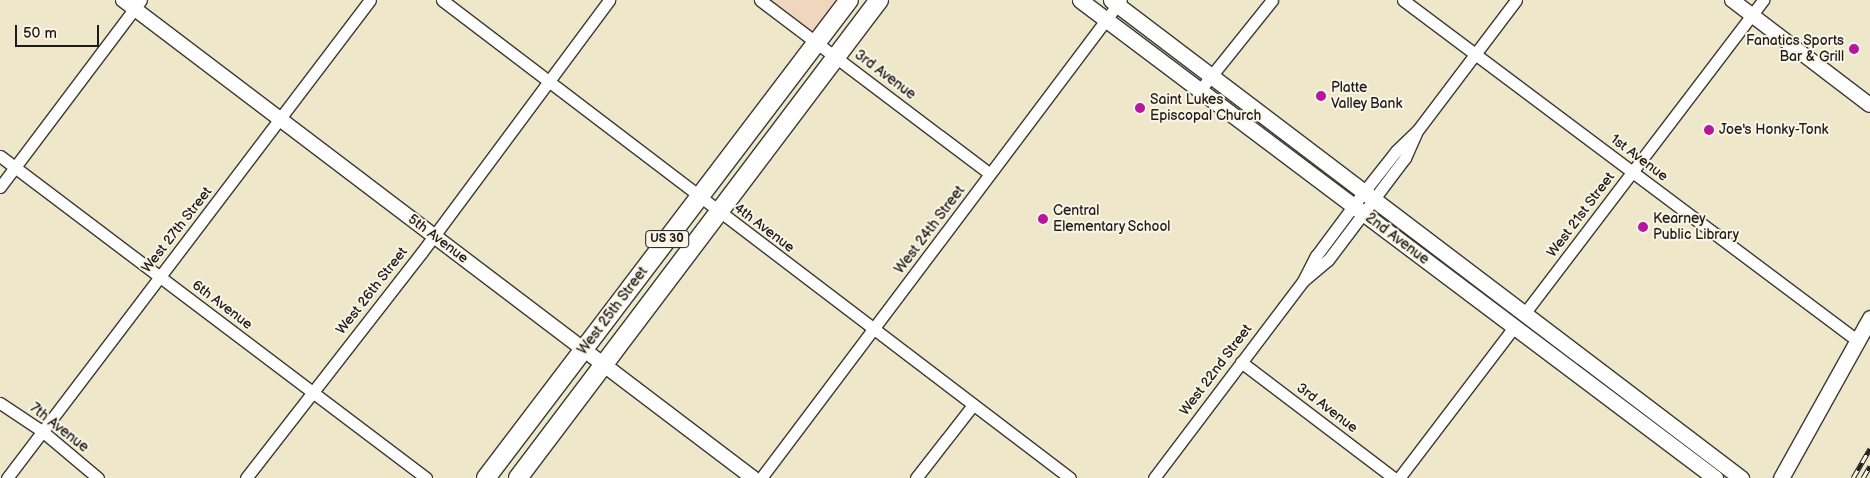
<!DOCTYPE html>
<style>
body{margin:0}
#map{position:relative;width:1870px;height:478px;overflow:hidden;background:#eee7c9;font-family:"Balsamiq Sans",sans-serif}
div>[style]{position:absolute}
.built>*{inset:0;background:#efd6bc}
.roads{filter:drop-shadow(1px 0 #3c3a36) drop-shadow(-1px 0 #3c3a36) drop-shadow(0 1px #3c3a36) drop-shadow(0 -1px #3c3a36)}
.minor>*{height:11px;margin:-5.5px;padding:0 5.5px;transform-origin:5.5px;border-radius:5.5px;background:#fff}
.tertiary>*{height:14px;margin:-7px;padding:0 7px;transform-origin:7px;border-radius:7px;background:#fff}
.secondary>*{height:15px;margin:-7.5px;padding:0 7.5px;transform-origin:7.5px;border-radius:7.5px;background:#fff}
.primary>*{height:18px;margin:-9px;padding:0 9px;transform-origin:9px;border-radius:9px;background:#fff}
.rail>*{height:5px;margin-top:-2.5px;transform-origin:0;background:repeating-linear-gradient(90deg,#fcf5e5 0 9px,#1c1c1c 0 18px);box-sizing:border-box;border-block:1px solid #1c1c1c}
.dots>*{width:14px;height:14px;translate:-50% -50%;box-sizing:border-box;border:2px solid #fcf5e5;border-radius:50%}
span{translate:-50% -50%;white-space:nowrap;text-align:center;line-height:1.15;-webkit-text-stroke:4px #fcf5e5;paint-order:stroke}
.shield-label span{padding:1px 4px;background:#fcf5e5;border:1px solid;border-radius:4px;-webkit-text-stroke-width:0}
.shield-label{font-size:12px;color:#1c1c1c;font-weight:700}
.poi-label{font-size:14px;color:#1c1c1c}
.right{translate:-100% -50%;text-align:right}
.left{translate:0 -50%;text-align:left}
.street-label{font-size:14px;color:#1c1c1c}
.scale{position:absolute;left:15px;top:25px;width:84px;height:22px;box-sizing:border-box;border:2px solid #1c1c1c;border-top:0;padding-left:6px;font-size:15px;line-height:18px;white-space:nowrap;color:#1c1c1c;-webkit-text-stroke:4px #fcf5e5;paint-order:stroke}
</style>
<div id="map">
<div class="built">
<i style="clip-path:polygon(750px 0,837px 0,804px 45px,800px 38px)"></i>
</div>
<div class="roads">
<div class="minor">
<i style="left:442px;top:0;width:789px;rotate:37.28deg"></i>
<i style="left:760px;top:0;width:288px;rotate:37.1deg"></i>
<i style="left:1403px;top:0;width:569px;rotate:36.85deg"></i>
<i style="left:1200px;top:90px;width:115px;rotate:-51.3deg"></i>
<i style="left:0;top:156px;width:534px;rotate:37.08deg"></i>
<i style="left:0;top:187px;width:234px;rotate:-53deg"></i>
<i style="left:1304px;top:280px;width:31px;rotate:-40deg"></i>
<i style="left:1328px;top:260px;width:128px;rotate:-53deg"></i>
<i style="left:1405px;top:158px;width:27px;rotate:-66deg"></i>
<i style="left:1524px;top:314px;width:395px;rotate:-52.7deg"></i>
<i style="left:1241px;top:362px;width:192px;rotate:37.2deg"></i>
<i style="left:0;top:403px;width:50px;rotate:33.7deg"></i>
<i style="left:42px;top:431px;width:73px;rotate:40deg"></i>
<i style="left:7px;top:478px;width:600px;rotate:-52.79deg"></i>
<i style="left:246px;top:478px;width:286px;rotate:-52.1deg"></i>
<i style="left:422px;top:252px;width:314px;rotate:-53.4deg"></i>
<i style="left:761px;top:478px;width:598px;rotate:-53.02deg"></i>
<i style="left:916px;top:478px;width:93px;rotate:-52deg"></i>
<i style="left:1154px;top:478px;width:247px;rotate:-52.9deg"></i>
<i style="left:1303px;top:281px;width:28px;rotate:-63deg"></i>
<i style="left:1316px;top:256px;width:79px;rotate:-53.3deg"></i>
<i style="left:1363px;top:193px;width:53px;rotate:-51.8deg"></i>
<i style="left:1396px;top:151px;width:29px;rotate:-44deg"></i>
<i style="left:1417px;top:131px;width:164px;rotate:-52.9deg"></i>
<i style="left:1399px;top:478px;width:190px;rotate:-52.7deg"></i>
</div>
<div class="tertiary">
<i style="left:123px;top:0;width:791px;rotate:37.19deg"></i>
<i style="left:1732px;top:0;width:173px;rotate:37.3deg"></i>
</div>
<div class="secondary">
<i style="left:1080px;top:0;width:795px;rotate:36.97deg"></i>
<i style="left:1111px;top:0;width:791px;rotate:37.19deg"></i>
<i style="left:1781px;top:478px;width:183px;rotate:-60.9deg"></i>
</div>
<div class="primary">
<i style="left:486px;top:478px;width:600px;rotate:-52.79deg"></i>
<i style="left:518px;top:478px;width:599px;rotate:-52.94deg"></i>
</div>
</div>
<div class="rail">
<i style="left:1853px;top:478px;width:34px;rotate:-60deg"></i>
<i style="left:1863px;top:478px;width:14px;rotate:-60deg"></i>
</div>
<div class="dots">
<i style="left:1854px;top:49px;background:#b5179e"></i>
<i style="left:1321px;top:96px;background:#b5179e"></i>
<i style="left:1140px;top:108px;background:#b5179e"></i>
<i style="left:1709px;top:130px;background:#b5179e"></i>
<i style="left:1043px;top:219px;background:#b5179e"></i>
<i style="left:1643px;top:227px;background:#b5179e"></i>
</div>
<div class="shield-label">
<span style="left:667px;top:239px">US 30</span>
</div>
<div class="poi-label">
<span class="right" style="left:1844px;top:49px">Fanatics Sports<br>Bar &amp; Grill</span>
<span class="left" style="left:1331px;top:96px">Platte<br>Valley Bank</span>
<span class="left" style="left:1150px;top:108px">Saint Lukes<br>Episcopal Church</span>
<span class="left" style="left:1719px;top:130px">Joe's Honky-Tonk</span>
<span class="left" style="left:1053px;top:219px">Central<br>Elementary School</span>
<span class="left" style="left:1653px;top:227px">Kearney<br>Public Library</span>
</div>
<div class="street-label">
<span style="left:885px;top:75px;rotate:37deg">3rd Avenue</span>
<span style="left:1639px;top:158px;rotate:37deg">1st Avenue</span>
<span style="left:1581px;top:215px;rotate:-53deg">West 21st Street</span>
<span style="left:764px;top:228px;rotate:37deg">4th Avenue</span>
<span style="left:177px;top:230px;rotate:-52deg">West 27th Street</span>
<span style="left:930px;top:230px;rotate:-53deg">West 24th Street</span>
<span style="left:438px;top:239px;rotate:37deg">5th Avenue</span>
<span style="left:1397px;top:239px;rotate:37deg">2nd Avenue</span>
<span style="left:372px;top:291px;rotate:-52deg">West 26th Street</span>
<span style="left:222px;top:305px;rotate:37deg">6th Avenue</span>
<span style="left:613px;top:311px;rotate:-53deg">West 25th Street</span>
<span style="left:1216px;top:370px;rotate:-53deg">West 22nd Street</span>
<span style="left:1327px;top:408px;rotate:37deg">3rd Avenue</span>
<span style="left:59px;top:428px;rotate:38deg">7th Avenue</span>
</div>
<div class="scale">50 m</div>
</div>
